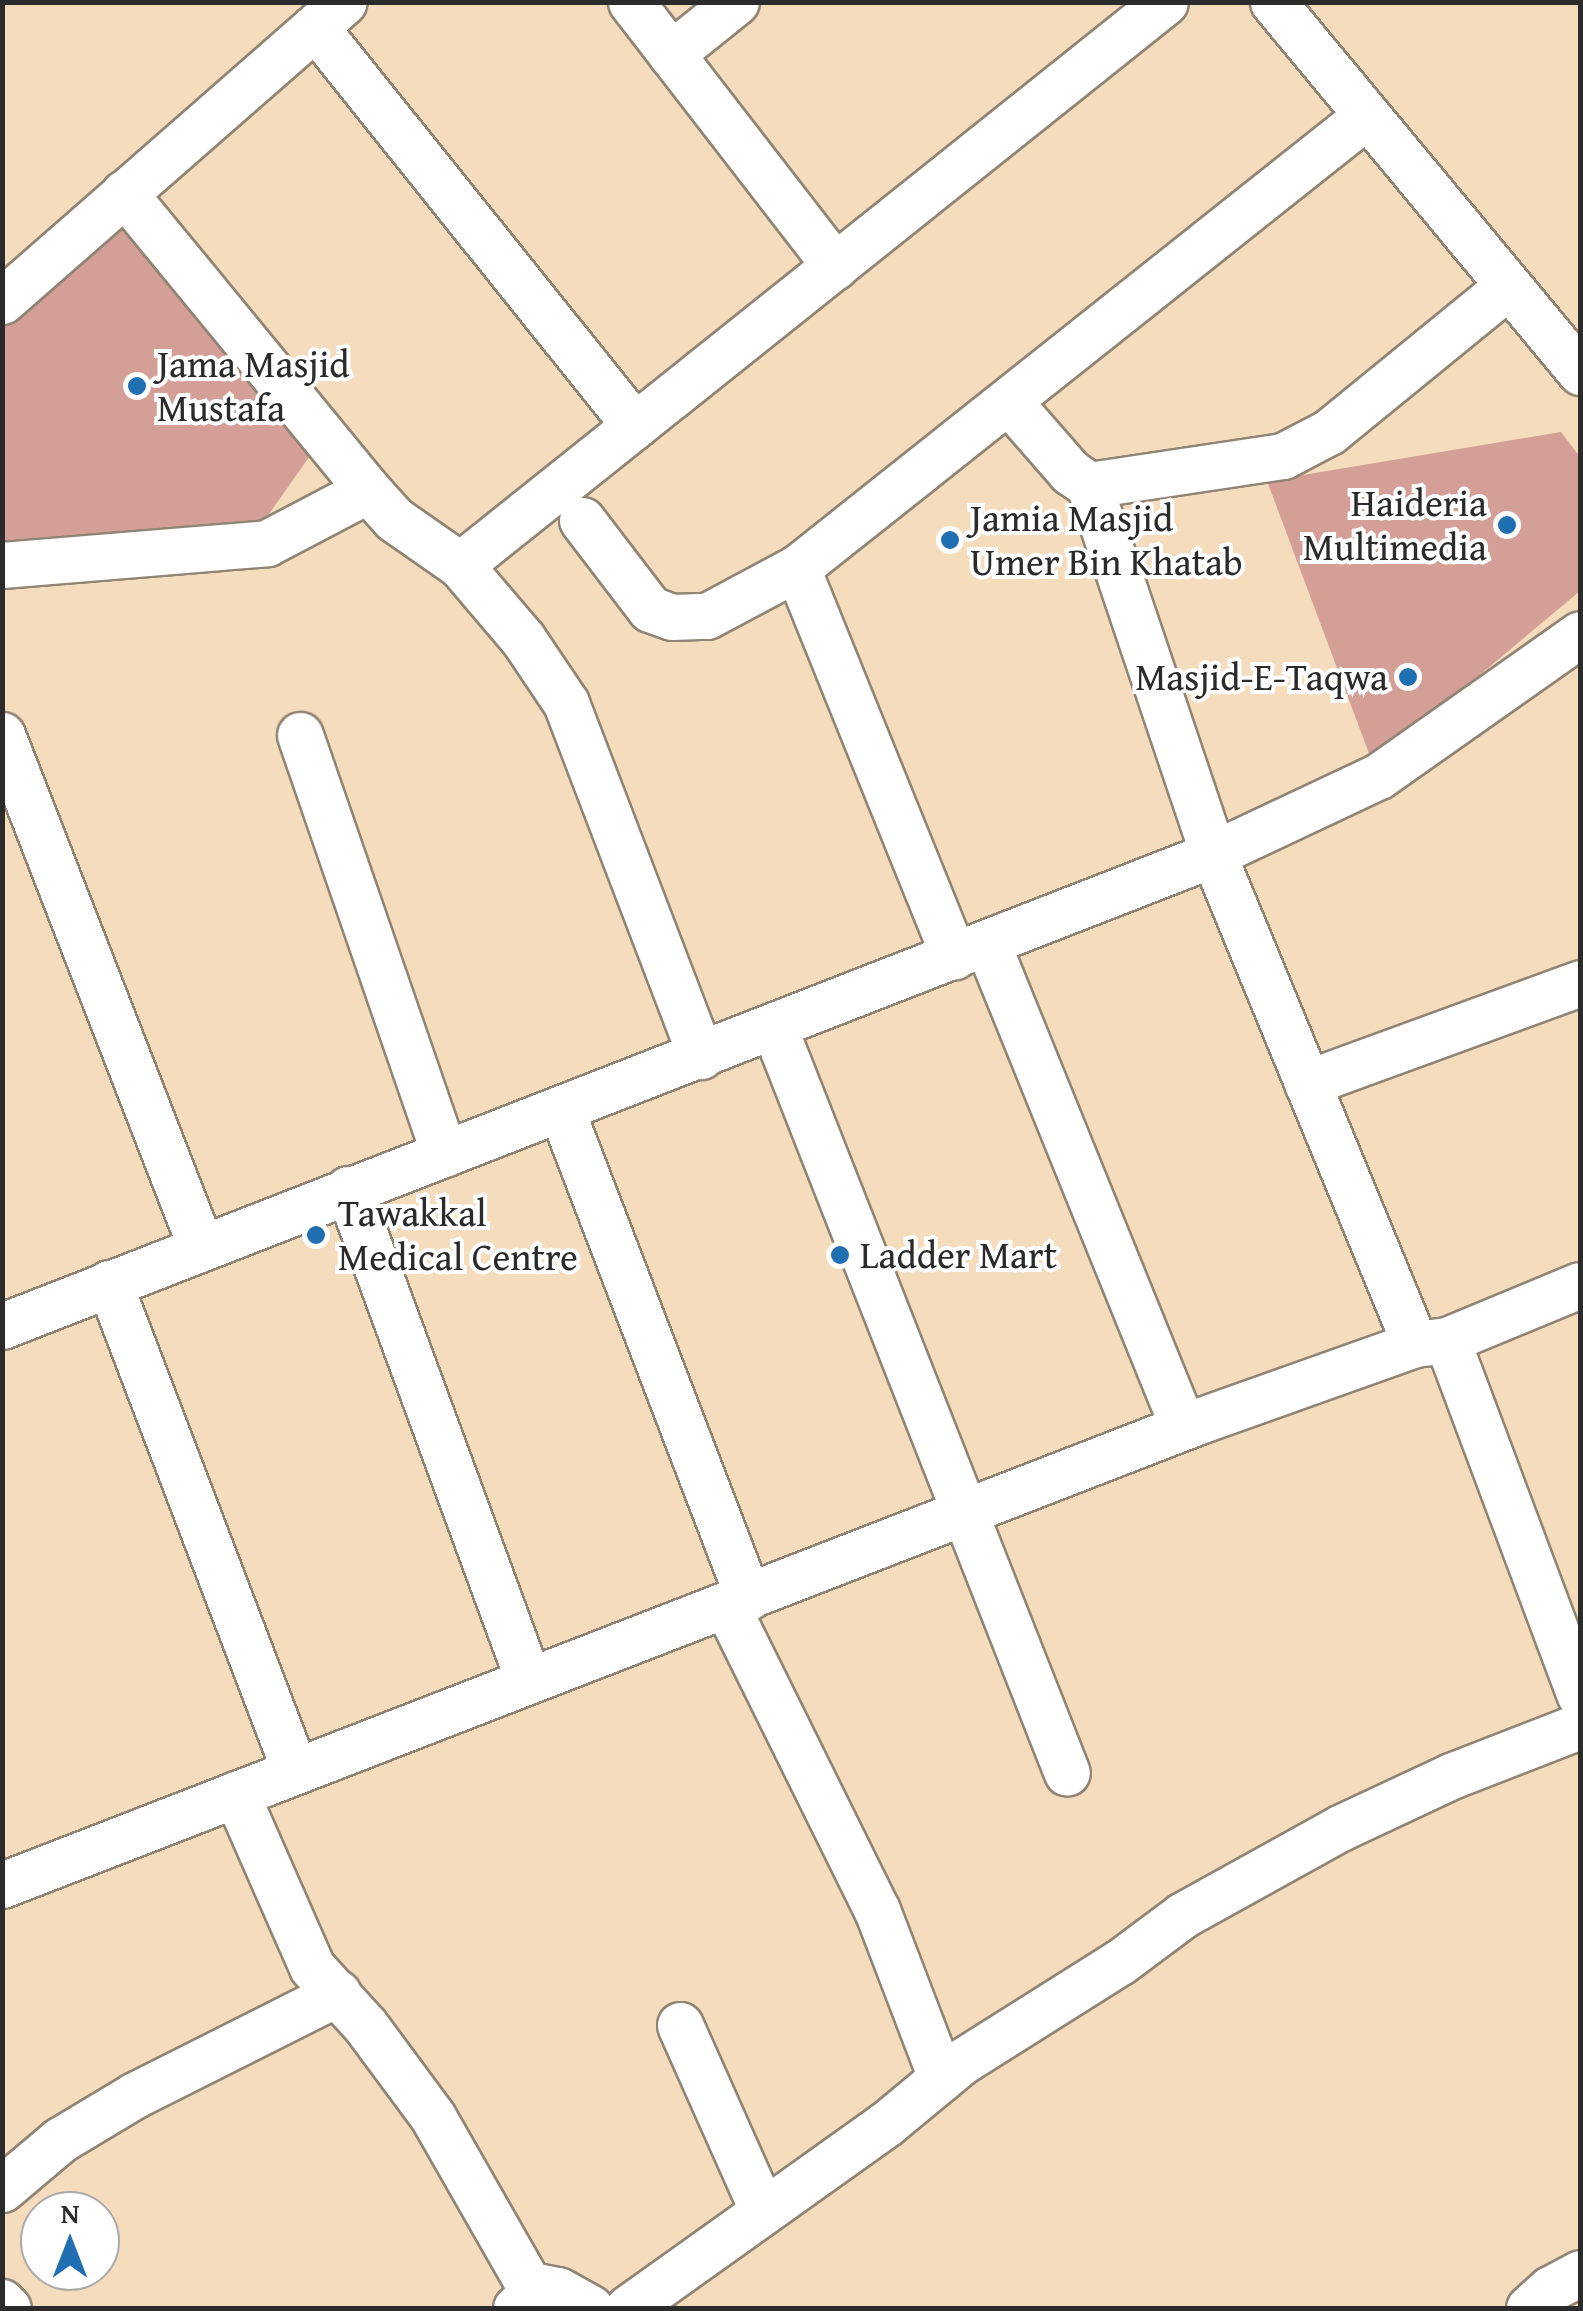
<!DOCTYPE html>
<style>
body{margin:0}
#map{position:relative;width:1583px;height:2311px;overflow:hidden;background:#f4dcbd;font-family:"Gentium Book Plus",serif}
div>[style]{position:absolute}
.building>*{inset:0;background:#d49f97}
.roads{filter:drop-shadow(2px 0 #908474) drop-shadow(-2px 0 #908474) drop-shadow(0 2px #908474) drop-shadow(0 -2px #908474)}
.street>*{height:45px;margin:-22.5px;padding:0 22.5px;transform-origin:22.5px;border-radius:22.5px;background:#fff}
.dots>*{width:28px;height:28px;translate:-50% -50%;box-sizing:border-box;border:5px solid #fff;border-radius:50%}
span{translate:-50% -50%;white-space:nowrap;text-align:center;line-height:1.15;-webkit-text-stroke:8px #fff;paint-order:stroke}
.poi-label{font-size:38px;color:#2b2b2b}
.left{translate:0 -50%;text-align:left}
.right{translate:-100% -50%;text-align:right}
.frame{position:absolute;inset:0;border:5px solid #2b2b2b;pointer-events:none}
.north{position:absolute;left:20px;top:2191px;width:100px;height:100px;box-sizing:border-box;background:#fff;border:2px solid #aaa;border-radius:50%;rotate:0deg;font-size:28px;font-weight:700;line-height:40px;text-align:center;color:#2b2b2b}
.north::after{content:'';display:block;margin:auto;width:35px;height:45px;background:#1f6fb2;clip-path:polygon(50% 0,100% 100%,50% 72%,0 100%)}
</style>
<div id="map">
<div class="building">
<i style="clip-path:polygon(134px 218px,319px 443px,257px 531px,2px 550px,2px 328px)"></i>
<i style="clip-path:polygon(1561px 432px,1580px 457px,1580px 591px,1373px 764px,1267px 481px)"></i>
</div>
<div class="roads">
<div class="street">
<i style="left:631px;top:2px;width:334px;rotate:52.3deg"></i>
<i style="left:1273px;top:2px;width:481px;rotate:50.3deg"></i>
<i style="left:315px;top:27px;width:511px;rotate:51.27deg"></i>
<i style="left:671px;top:54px;width:83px;rotate:-38.7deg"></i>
<i style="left:124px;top:193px;width:384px;rotate:50.6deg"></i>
<i style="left:368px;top:490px;width:39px;rotate:48deg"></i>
<i style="left:394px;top:519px;width:80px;rotate:34.9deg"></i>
<i style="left:460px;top:565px;width:97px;rotate:49.6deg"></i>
<i style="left:523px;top:639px;width:77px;rotate:56.1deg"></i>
<i style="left:566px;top:703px;width:378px;rotate:69.1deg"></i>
<i style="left:2px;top:301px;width:454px;rotate:-41.2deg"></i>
<i style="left:1009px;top:402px;width:93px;rotate:48.9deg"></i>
<i style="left:1070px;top:472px;width:23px;rotate:34deg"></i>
<i style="left:1089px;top:485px;width:196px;rotate:-8.5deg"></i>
<i style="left:1283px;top:456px;width:52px;rotate:-27.6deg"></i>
<i style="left:1329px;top:432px;width:231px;rotate:-39.2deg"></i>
<i style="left:1089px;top:485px;width:389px;rotate:71.4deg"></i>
<i style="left:1213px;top:854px;width:530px;rotate:67.6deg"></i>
<i style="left:1415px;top:1344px;width:32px;rotate:-7deg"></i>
<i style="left:1447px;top:1340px;width:144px;rotate:-22.5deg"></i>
<i style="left:582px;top:520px;width:112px;rotate:52.6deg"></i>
<i style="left:650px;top:609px;width:23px;rotate:20deg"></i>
<i style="left:672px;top:617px;width:35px;rotate:-2deg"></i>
<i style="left:707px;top:616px;width:102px;rotate:-28.1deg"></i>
<i style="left:797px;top:568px;width:727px;rotate:-38.46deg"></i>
<i style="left:2px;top:565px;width:266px;rotate:-4.7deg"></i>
<i style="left:267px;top:543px;width:114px;rotate:-27.7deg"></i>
<i style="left:460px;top:565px;width:902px;rotate:-38.61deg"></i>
<i style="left:797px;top:568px;width:419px;rotate:68deg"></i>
<i style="left:2px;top:735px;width:549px;rotate:68.76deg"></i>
<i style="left:300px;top:735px;width:443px;rotate:71deg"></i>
<i style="left:987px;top:943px;width:522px;rotate:67.95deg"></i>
<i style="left:774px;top:1027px;width:801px;rotate:68.56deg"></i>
<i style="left:1307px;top:1083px;width:291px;rotate:-20.1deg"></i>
<i style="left:561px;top:1109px;width:523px;rotate:69.03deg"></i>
<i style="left:348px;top:1189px;width:522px;rotate:69.83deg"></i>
<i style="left:109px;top:1283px;width:522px;rotate:69.14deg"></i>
<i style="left:2px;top:1326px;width:1300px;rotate:-21.29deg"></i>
<i style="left:1213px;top:854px;width:183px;rotate:-25.2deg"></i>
<i style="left:1379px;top:776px;width:246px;rotate:-35.2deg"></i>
<i style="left:1447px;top:1340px;width:379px;rotate:69.5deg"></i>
<i style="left:726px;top:1605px;width:340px;rotate:63.7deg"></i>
<i style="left:877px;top:1910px;width:180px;rotate:69.1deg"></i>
<i style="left:236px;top:1794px;width:189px;rotate:66.3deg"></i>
<i style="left:312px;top:1967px;width:79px;rotate:47.6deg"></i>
<i style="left:365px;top:2025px;width:114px;rotate:53.5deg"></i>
<i style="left:433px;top:2117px;width:202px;rotate:60.3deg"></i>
<i style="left:2px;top:1885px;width:1284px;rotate:-21.19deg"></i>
<i style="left:1199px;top:1421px;width:229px;rotate:-19.6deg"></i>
<i style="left:680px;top:2025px;width:204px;rotate:66deg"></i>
<i style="left:2px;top:2189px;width:76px;rotate:-40.2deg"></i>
<i style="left:60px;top:2140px;width:87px;rotate:-31deg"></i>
<i style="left:135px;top:2095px;width:227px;rotate:-26.7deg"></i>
<i style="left:2px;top:2302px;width:8px;rotate:45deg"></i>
<i style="left:516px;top:2308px;width:33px;rotate:-39deg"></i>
<i style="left:542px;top:2287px;width:16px;rotate:11deg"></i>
<i style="left:558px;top:2290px;width:37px;rotate:29deg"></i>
<i style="left:628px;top:2308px;width:317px;rotate:-35.5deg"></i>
<i style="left:886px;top:2124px;width:97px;rotate:-39.6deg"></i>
<i style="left:961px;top:2062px;width:188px;rotate:-32.2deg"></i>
<i style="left:1120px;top:1962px;width:79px;rotate:-36.7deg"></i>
<i style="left:1183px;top:1915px;width:179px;rotate:-29deg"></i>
<i style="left:1340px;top:1828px;width:123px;rotate:-25.1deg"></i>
<i style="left:1451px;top:1776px;width:138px;rotate:-21.2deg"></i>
<i style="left:1529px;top:2308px;width:28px;rotate:-42deg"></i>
<i style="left:1550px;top:2289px;width:34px;rotate:-28deg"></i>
</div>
</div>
<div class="dots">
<i style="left:137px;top:386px;background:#1f6fb2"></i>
<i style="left:1507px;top:525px;background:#1f6fb2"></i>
<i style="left:950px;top:540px;background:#1f6fb2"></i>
<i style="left:1408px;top:677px;background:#1f6fb2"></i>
<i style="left:316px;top:1235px;background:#1f6fb2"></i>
<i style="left:840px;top:1255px;background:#1f6fb2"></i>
</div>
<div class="poi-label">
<span class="left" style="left:157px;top:386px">Jama Masjid<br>Mustafa</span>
<span class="right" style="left:1487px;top:525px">Haideria<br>Multimedia</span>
<span class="left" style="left:970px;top:540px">Jamia Masjid<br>Umer Bin Khatab</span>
<span class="right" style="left:1388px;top:677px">Masjid-E-Taqwa</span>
<span class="left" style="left:338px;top:1235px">Tawakkal<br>Medical Centre</span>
<span class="left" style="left:860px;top:1255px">Ladder Mart</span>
</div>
<div class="frame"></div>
<div class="north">N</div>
</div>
